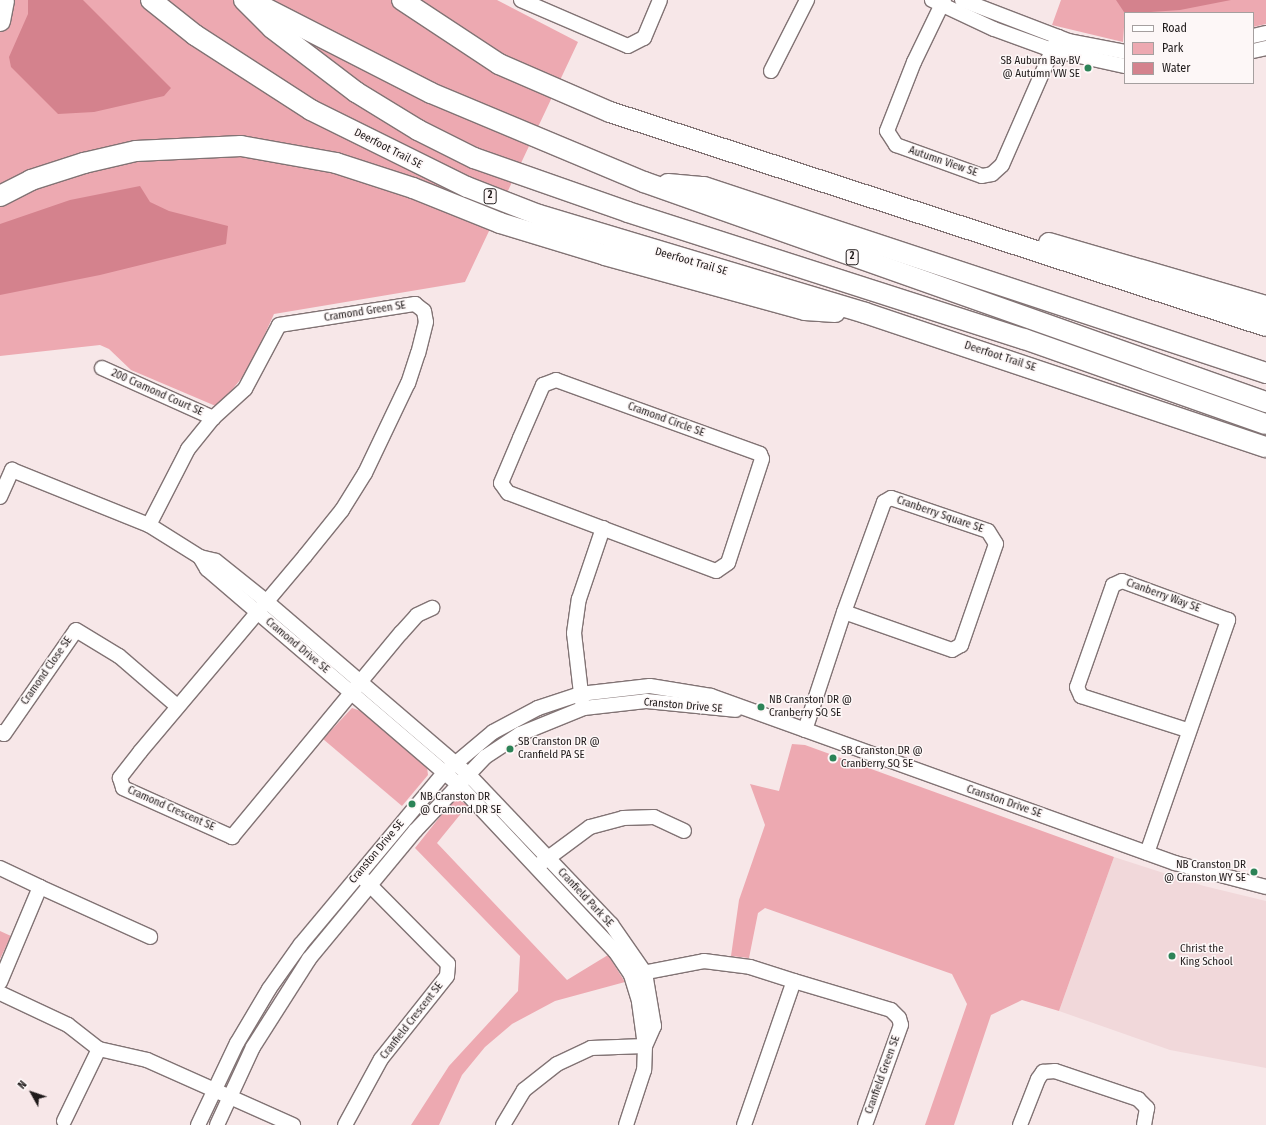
<!DOCTYPE html>
<style>
body{margin:0}
#map{position:relative;width:1266px;height:1125px;overflow:hidden;background:#f7e7e8;font-family:"Fira Sans Condensed",sans-serif}
div>[style]{position:absolute}
.built>*{inset:0;background:#f1d8da}
.green>*{inset:0;background:#eda9b1}
.water>*{inset:0;background:#d4828d}
.roads{filter:drop-shadow(1px 0 #817374) drop-shadow(-1px 0 #817374) drop-shadow(0 1px #817374) drop-shadow(0 -1px #817374)}
.minor>*{height:14px;margin:-7px;padding:0 7px;transform-origin:7px;border-radius:7px;background:#fff}
.highway>*{height:20px;margin:-10px;padding:0 10px;transform-origin:10px;border-radius:10px;background:#fff}
.dots>*{width:11px;height:11px;translate:-50% -50%;box-sizing:border-box;border:2px solid #fdf7f7;border-radius:50%}
span{translate:-50% -50%;white-space:nowrap;text-align:center;line-height:1.15;-webkit-text-stroke:3px #fdf7f7;paint-order:stroke}
.shield-label span{padding:1px 3px;background:#fdf7f7;border:1px solid;border-radius:3px;-webkit-text-stroke-width:0}
.shield-label{font-size:10px;color:#201b1b;font-weight:700}
.poi-label{font-size:11px;color:#201b1b}
.right{translate:-100% -50%;text-align:right}
.left{translate:0 -50%;text-align:left}
.street-label{font-size:11px;color:#201b1b}
.legend{position:absolute;left:1124px;top:12px;width:130px;height:72px;box-sizing:border-box;background:#fdf7f7;border:1px solid #a59f9f;margin:0;padding:5px 7px;list-style:none;font-size:12px;color:#201b1b}
.legend li{display:flex;align-items:center;gap:8px;height:20px}
.legend b{width:20px;border:1px solid #a59f9f}
.north{position:absolute;left:12px;top:1073px;width:40px;height:40px;-webkit-text-stroke:3px #fdf7f7;paint-order:stroke;rotate:310deg;font-size:11px;font-weight:700;line-height:16px;text-align:center;color:#201b1b}
.north::after{content:'';display:block;margin:auto;width:14px;height:18px;background:#201b1b;clip-path:polygon(50% 0,100% 100%,50% 72%,0 100%)}
</style>
<div id="map">
<div class="built">
<i style="clip-path:polygon(1114px 857px,1204px 886px,1266px 901px,1266px 1068px,1170px 1050px,1059px 1011px)"></i>
</div>
<div class="green">
<i style="clip-path:polygon(0 0,497px 0,578px 42px,465px 282px,274px 314px,249px 369px,218px 407px,131px 370px,109px 349px,100px 345px,0 356px)"></i>
<i style="clip-path:polygon(1061px 0,1266px 0,1266px 24px,1253px 27px,1253px 13px,1125px 13px,1123px 42px,1052px 25px)"></i>
<i style="clip-path:polygon(352px 708px,361px 711px,427px 767px,428px 775px,402px 806px,323px 739px)"></i>
<i style="clip-path:polygon(792px 744px,805px 745px,1114px 857px,1059px 1011px,1022px 1000px,991px 1015px,954px 1125px,925px 1125px,967px 1004px,952px 974px,765px 908px,758px 913px,749px 958px,731px 956px,739px 900px,765px 825px,750px 784px,779px 791px)"></i>
<i style="clip-path:polygon(455px 798px,468px 805px,437px 843px,567px 980px,608px 955px,625px 982px,555px 1001px,512px 1024px,485px 1047px,462px 1075px,439px 1125px,411px 1125px,449px 1066px,518px 991px,520px 956px,415px 848px)"></i>
<i style="clip-path:polygon(0 931px,11px 936px,0 959px)"></i>
</div>
<div class="water">
<i style="clip-path:polygon(28px 0,83px 0,171px 88px,164px 96px,94px 112px,58px 114px,11px 67px,9px 57px,28px 14px)"></i>
<i style="clip-path:polygon(1116px 0,1231px 0,1180px 10px,1136px 13px,1124px 12px)"></i>
<i style="clip-path:polygon(140px 186px,150px 202px,169px 211px,228px 226px,226px 244px,100px 275px,0 295px,0 224px,70px 200px)"></i>
</div>
<div class="roads">
<div class="minor">
<i style="left:521px;top:0;width:116px;rotate:23.3deg"></i>
<i style="left:628px;top:46px;width:18px;rotate:-27deg"></i>
<i style="left:644px;top:38px;width:41px;rotate:-67.2deg"></i>
<i style="left:932px;top:0;width:68px;rotate:25.1deg"></i>
<i style="left:994px;top:29px;width:62px;rotate:19.9deg"></i>
<i style="left:1052px;top:50px;width:75px;rotate:12.4deg"></i>
<i style="left:944px;top:0;width:69px;rotate:115.8deg"></i>
<i style="left:914px;top:62px;width:74px;rotate:111.4deg"></i>
<i style="left:887px;top:131px;width:17px;rotate:57deg"></i>
<i style="left:896px;top:145px;width:91px;rotate:19.8deg"></i>
<i style="left:982px;top:176px;width:10px;rotate:-11deg"></i>
<i style="left:992px;top:174px;width:13px;rotate:-42deg"></i>
<i style="left:1002px;top:165px;width:140px;rotate:-66.4deg"></i>
<i style="left:962px;top:0;width:115px;rotate:21deg"></i>
<i style="left:1069px;top:41px;width:57px;rotate:11.1deg"></i>
<i style="left:1253px;top:36px;width:13px;rotate:-13deg"></i>
<i style="left:1253px;top:51px;width:13px;rotate:-13deg"></i>
<i style="left:771px;top:71px;width:80px;rotate:-63.1deg"></i>
<i style="left:102px;top:368px;width:122px;rotate:24.2deg"></i>
<i style="left:556px;top:380px;width:217px;rotate:19.9deg"></i>
<i style="left:760px;top:454px;width:5px;rotate:68deg"></i>
<i style="left:762px;top:459px;width:109px;rotate:108.1deg"></i>
<i style="left:728px;top:563px;width:14px;rotate:146deg"></i>
<i style="left:716px;top:571px;width:222px;rotate:-159.4deg"></i>
<i style="left:508px;top:493px;width:12px;rotate:-125deg"></i>
<i style="left:501px;top:483px;width:49px;rotate:-67.1deg"></i>
<i style="left:520px;top:438px;width:58px;rotate:-66.5deg"></i>
<i style="left:543px;top:385px;width:14px;rotate:-21deg"></i>
<i style="left:0;top:497px;width:30px;rotate:-66deg"></i>
<i style="left:12px;top:470px;width:148px;rotate:21.9deg"></i>
<i style="left:149px;top:525px;width:60px;rotate:32.1deg"></i>
<i style="left:200px;top:557px;width:16px;rotate:14deg"></i>
<i style="left:216px;top:561px;width:64px;rotate:38.7deg"></i>
<i style="left:266px;top:601px;width:265px;rotate:40.6deg"></i>
<i style="left:467px;top:773px;width:209px;rotate:46.4deg"></i>
<i style="left:611px;top:924px;width:60px;rotate:55.2deg"></i>
<i style="left:645px;top:973px;width:54px;rotate:80.4deg"></i>
<i style="left:654px;top:1026px;width:22px;rotate:114deg"></i>
<i style="left:149px;top:525px;width:85px;rotate:-62.8deg"></i>
<i style="left:188px;top:449px;width:40px;rotate:-51deg"></i>
<i style="left:213px;top:418px;width:43px;rotate:-42.2deg"></i>
<i style="left:245px;top:389px;width:72px;rotate:-62deg"></i>
<i style="left:279px;top:325px;width:138px;rotate:-8.8deg"></i>
<i style="left:415px;top:304px;width:11px;rotate:38deg"></i>
<i style="left:424px;top:311px;width:11px;rotate:80deg"></i>
<i style="left:426px;top:322px;width:32px;rotate:104deg"></i>
<i style="left:418px;top:353px;width:32px;rotate:108deg"></i>
<i style="left:408px;top:383px;width:100px;rotate:115.5deg"></i>
<i style="left:365px;top:473px;width:44px;rotate:121.9deg"></i>
<i style="left:342px;top:510px;width:59px;rotate:128.8deg"></i>
<i style="left:305px;top:556px;width:256px;rotate:130.1deg"></i>
<i style="left:140px;top:752px;width:33px;rotate:128deg"></i>
<i style="left:120px;top:778px;width:10px;rotate:73deg"></i>
<i style="left:123px;top:788px;width:120px;rotate:24.2deg"></i>
<i style="left:232px;top:837px;width:265px;rotate:-50.4deg"></i>
<i style="left:401px;top:633px;width:24px;rotate:-48deg"></i>
<i style="left:417px;top:615px;width:17px;rotate:-25deg"></i>
<i style="left:200px;top:557px;width:14px;rotate:60deg"></i>
<i style="left:207px;top:569px;width:329px;rotate:40.6deg"></i>
<i style="left:457px;top:783px;width:231px;rotate:46.8deg"></i>
<i style="left:615px;top:951px;width:29px;rotate:56deg"></i>
<i style="left:631px;top:975px;width:28px;rotate:73deg"></i>
<i style="left:639px;top:1002px;width:44px;rotate:82.2deg"></i>
<i style="left:645px;top:1046px;width:24px;rotate:92deg"></i>
<i style="left:644px;top:1070px;width:58px;rotate:108.1deg"></i>
<i style="left:582px;top:702px;width:69px;rotate:-96.6deg"></i>
<i style="left:574px;top:633px;width:34px;rotate:-82deg"></i>
<i style="left:579px;top:599px;width:75px;rotate:-71.3deg"></i>
<i style="left:805px;top:730px;width:124px;rotate:-71.7deg"></i>
<i style="left:844px;top:612px;width:117px;rotate:-70deg"></i>
<i style="left:884px;top:502px;width:8px;rotate:-30deg"></i>
<i style="left:891px;top:498px;width:102px;rotate:18.8deg"></i>
<i style="left:988px;top:531px;width:15px;rotate:58deg"></i>
<i style="left:996px;top:544px;width:107px;rotate:109.1deg"></i>
<i style="left:961px;top:645px;width:10px;rotate:151deg"></i>
<i style="left:952px;top:650px;width:114px;rotate:-160.6deg"></i>
<i style="left:0;top:732px;width:4px;rotate:27deg"></i>
<i style="left:4px;top:734px;width:126px;rotate:-55.3deg"></i>
<i style="left:76px;top:630px;width:50px;rotate:31.2deg"></i>
<i style="left:119px;top:656px;width:77px;rotate:40.8deg"></i>
<i style="left:1147px;top:853px;width:247px;rotate:-70.8deg"></i>
<i style="left:1228px;top:620px;width:113px;rotate:-159.8deg"></i>
<i style="left:1122px;top:581px;width:10px;rotate:156deg"></i>
<i style="left:1113px;top:585px;width:108px;rotate:109.4deg"></i>
<i style="left:1077px;top:687px;width:10px;rotate:66deg"></i>
<i style="left:1081px;top:696px;width:111px;rotate:17.8deg"></i>
<i style="left:540px;top:864px;width:62px;rotate:-36.5deg"></i>
<i style="left:590px;top:827px;width:34px;rotate:-15deg"></i>
<i style="left:623px;top:818px;width:31px;rotate:-2deg"></i>
<i style="left:654px;top:817px;width:33px;rotate:25deg"></i>
<i style="left:0;top:868px;width:44px;rotate:25.4deg"></i>
<i style="left:40px;top:887px;width:103px;rotate:112.8deg"></i>
<i style="left:40px;top:887px;width:121px;rotate:24.4deg"></i>
<i style="left:637px;top:974px;width:68px;rotate:-11deg"></i>
<i style="left:704px;top:961px;width:46px;rotate:7.4deg"></i>
<i style="left:750px;top:967px;width:46px;rotate:17.7deg"></i>
<i style="left:0;top:993px;width:75px;rotate:25.2deg"></i>
<i style="left:68px;top:1025px;width:39px;rotate:38deg"></i>
<i style="left:99px;top:1049px;width:49px;rotate:12.9deg"></i>
<i style="left:147px;top:1060px;width:160px;rotate:24deg"></i>
<i style="left:64px;top:1121px;width:80px;rotate:-64.1deg"></i>
<i style="left:198px;top:1125px;width:91px;rotate:-64.6deg"></i>
<i style="left:237px;top:1043px;width:63px;rotate:-59.3deg"></i>
<i style="left:269px;top:989px;width:55px;rotate:-54.6deg"></i>
<i style="left:301px;top:944px;width:223px;rotate:-50.1deg"></i>
<i style="left:444px;top:773px;width:64px;rotate:-39.9deg"></i>
<i style="left:493px;top:732px;width:51px;rotate:-28.1deg"></i>
<i style="left:538px;top:708px;width:44px;rotate:-18.4deg"></i>
<i style="left:580px;top:694px;width:70px;rotate:-6.5deg"></i>
<i style="left:650px;top:686px;width:62px;rotate:9.3deg"></i>
<i style="left:711px;top:696px;width:493px;rotate:19.8deg"></i>
<i style="left:1175px;top:863px;width:94px;rotate:14.8deg"></i>
<i style="left:217px;top:1125px;width:86px;rotate:-65.2deg"></i>
<i style="left:253px;top:1047px;width:104px;rotate:-57.5deg"></i>
<i style="left:309px;top:959px;width:166px;rotate:-50.4deg"></i>
<i style="left:415px;top:831px;width:102px;rotate:-46.6deg"></i>
<i style="left:485px;top:757px;width:42px;rotate:-33.3deg"></i>
<i style="left:520px;top:734px;width:69px;rotate:-22.1deg"></i>
<i style="left:584px;top:708px;width:62px;rotate:-6.4deg"></i>
<i style="left:646px;top:701px;width:90px;rotate:5.7deg"></i>
<i style="left:345px;top:1125px;width:75px;rotate:-61.4deg"></i>
<i style="left:381px;top:1059px;width:106px;rotate:-51.5deg"></i>
<i style="left:447px;top:976px;width:12px;rotate:-85deg"></i>
<i style="left:448px;top:964px;width:118px;rotate:-134.7deg"></i>
<i style="left:503px;top:1125px;width:41px;rotate:-59deg"></i>
<i style="left:524px;top:1090px;width:42px;rotate:-38.2deg"></i>
<i style="left:557px;top:1064px;width:38px;rotate:-25deg"></i>
<i style="left:591px;top:1048px;width:54px;rotate:-2.1deg"></i>
<i style="left:744px;top:1125px;width:152px;rotate:-70.9deg"></i>
<i style="left:794px;top:981px;width:101px;rotate:16.6deg"></i>
<i style="left:891px;top:1010px;width:11px;rotate:45deg"></i>
<i style="left:899px;top:1018px;width:7px;rotate:74deg"></i>
<i style="left:901px;top:1025px;width:106px;rotate:109.8deg"></i>
<i style="left:1020px;top:1125px;width:49px;rotate:-68.6deg"></i>
<i style="left:1038px;top:1079px;width:9px;rotate:-54deg"></i>
<i style="left:1043px;top:1072px;width:12px;rotate:-5deg"></i>
<i style="left:1055px;top:1071px;width:88px;rotate:18.6deg"></i>
<i style="left:1138px;top:1099px;width:13px;rotate:45deg"></i>
<i style="left:1147px;top:1108px;width:17px;rotate:100deg"></i>
</div>
<div class="highway">
<i style="left:151px;top:0;width:56px;rotate:38.5deg"></i>
<i style="left:195px;top:35px;width:138px;rotate:32.9deg"></i>
<i style="left:311px;top:110px;width:174px;rotate:26.3deg"></i>
<i style="left:467px;top:187px;width:77px;rotate:21.3deg"></i>
<i style="left:539px;top:215px;width:340px;rotate:16.7deg"></i>
<i style="left:865px;top:313px;width:423px;rotate:18.5deg"></i>
<i style="left:244px;top:0;width:40px;rotate:45deg"></i>
<i style="left:272px;top:28px;width:106px;rotate:37.3deg"></i>
<i style="left:356px;top:92px;width:73px;rotate:31.5deg"></i>
<i style="left:418px;top:130px;width:63px;rotate:26.6deg"></i>
<i style="left:474px;top:158px;width:163px;rotate:19.3deg"></i>
<i style="left:628px;top:212px;width:416px;rotate:17.8deg"></i>
<i style="left:1024px;top:339px;width:256px;rotate:19.4deg"></i>
<i style="left:402px;top:0;width:116px;rotate:33.4deg"></i>
<i style="left:499px;top:64px;width:121px;rotate:23.4deg"></i>
<i style="left:610px;top:112px;width:690px;rotate:18.07deg"></i>
<i style="left:261px;top:6px;width:191px;rotate:27.1deg"></i>
<i style="left:431px;top:93px;width:231px;rotate:22.7deg"></i>
<i style="left:644px;top:182px;width:660px;rotate:19.48deg"></i>
<i style="left:0;top:21px;width:21px;rotate:-79deg"></i>
<i style="left:668px;top:184px;width:36px;rotate:5deg"></i>
<i style="left:704px;top:187px;width:592px;rotate:18.31deg"></i>
<i style="left:0;top:196px;width:35px;rotate:-27deg"></i>
<i style="left:31px;top:180px;width:56px;rotate:-17.8deg"></i>
<i style="left:84px;top:163px;width:53px;rotate:-13deg"></i>
<i style="left:136px;top:151px;width:105px;rotate:-2.7deg"></i>
<i style="left:241px;top:146px;width:97px;rotate:10.1deg"></i>
<i style="left:336px;top:163px;width:81px;rotate:18deg"></i>
<i style="left:413px;top:188px;width:94px;rotate:21.9deg"></i>
<i style="left:500px;top:223px;width:110px;rotate:16.9deg"></i>
<i style="left:605px;top:255px;width:207px;rotate:15.4deg"></i>
<i style="left:805px;top:310px;width:30px;rotate:4deg"></i>
<i style="left:1049px;top:243px;width:226px;rotate:16.2deg"></i>
</div>
</div>
<div class="dots">
<i style="left:1088px;top:68px;background:#2c8357"></i>
<i style="left:761px;top:707px;background:#2c8357"></i>
<i style="left:510px;top:749px;background:#2c8357"></i>
<i style="left:833px;top:758px;background:#2c8357"></i>
<i style="left:412px;top:804px;background:#2c8357"></i>
<i style="left:1254px;top:872px;background:#2c8357"></i>
<i style="left:1172px;top:956px;background:#2c8357"></i>
</div>
<div class="shield-label">
<span style="left:490px;top:196px">2</span>
<span style="left:852px;top:257px">2</span>
</div>
<div class="poi-label">
<span class="right" style="left:1080px;top:68px">SB Auburn Bay BV<br>@ Autumn VW SE</span>
<span class="left" style="left:769px;top:707px">NB Cranston DR @<br>Cranberry SQ SE</span>
<span class="left" style="left:518px;top:749px">SB Cranston DR @<br>Cranfield PA SE</span>
<span class="left" style="left:841px;top:758px">SB Cranston DR @<br>Cranberry SQ SE</span>
<span class="left" style="left:420px;top:804px">NB Cranston DR<br>@ Cramond DR SE</span>
<span class="right" style="left:1246px;top:872px">NB Cranston DR<br>@ Cranston WY SE</span>
<span class="left" style="left:1180px;top:956px">Christ the<br>King School</span>
</div>
<div class="street-label">
<span style="left:388px;top:149px;rotate:27deg">Deerfoot Trail SE</span>
<span style="left:943px;top:162px;rotate:19deg">Autumn View SE</span>
<span style="left:691px;top:262px;rotate:16deg">Deerfoot Trail SE</span>
<span style="left:365px;top:312px;rotate:-9deg">Cramond Green SE</span>
<span style="left:1000px;top:357px;rotate:18deg">Deerfoot Trail SE</span>
<span style="left:157px;top:393px;rotate:24deg">200 Cramond Court SE</span>
<span style="left:666px;top:420px;rotate:20deg">Cramond Circle SE</span>
<span style="left:940px;top:515px;rotate:19deg">Cranberry Square SE</span>
<span style="left:1163px;top:596px;rotate:20deg">Cranberry Way SE</span>
<span style="left:297px;top:646px;rotate:40deg">Cramond Drive SE</span>
<span style="left:47px;top:671px;rotate:-55deg">Cramond Close SE</span>
<span style="left:683px;top:706px;rotate:5deg">Cranston Drive SE</span>
<span style="left:1004px;top:802px;rotate:19deg">Cranston Drive SE</span>
<span style="left:171px;top:809px;rotate:24deg">Cramond Crescent SE</span>
<span style="left:377px;top:852px;rotate:-50deg">Cranston Drive SE</span>
<span style="left:585px;top:898px;rotate:47deg">Cranfield Park SE</span>
<span style="left:412px;top:1021px;rotate:-52deg">Cranfield Crescent SE</span>
<span style="left:883px;top:1075px;rotate:-70deg">Cranfield Green SE</span>
</div>
<ul class="legend">
<li><b style="height:5px;background:#fff"></b>Road</li>
<li><b style="height:11px;background:#eda9b1"></b>Park</li>
<li><b style="height:11px;background:#d4828d"></b>Water</li>
</ul>
<div class="north">N</div>
</div>
